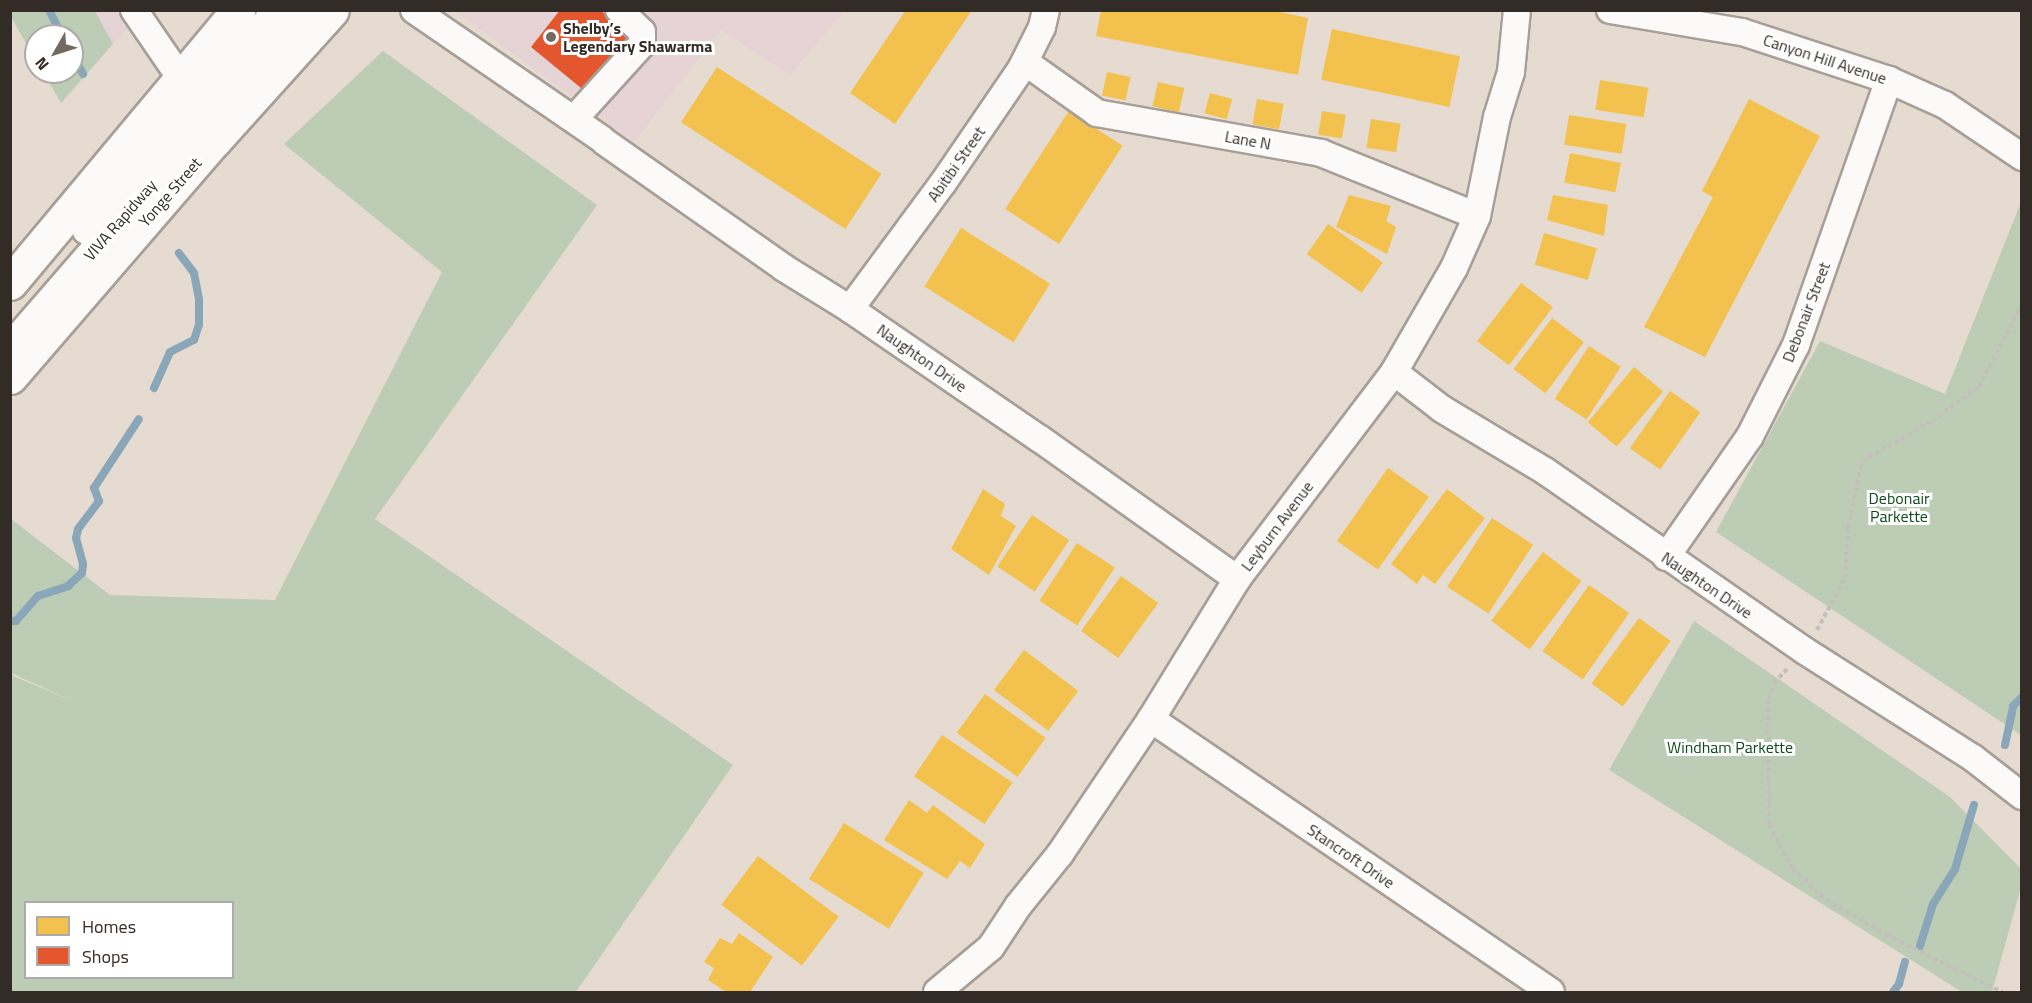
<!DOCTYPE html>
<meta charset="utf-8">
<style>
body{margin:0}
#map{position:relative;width:2032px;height:1003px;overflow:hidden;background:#e6dbd1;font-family:"Titillium Web",sans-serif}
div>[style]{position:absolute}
.commercial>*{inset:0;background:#e5d3d6}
.green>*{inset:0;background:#bdccb5}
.homes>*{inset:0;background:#f2c14e;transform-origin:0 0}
.shops>*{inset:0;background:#e4572e}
.stream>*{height:8px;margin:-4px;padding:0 4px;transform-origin:4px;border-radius:4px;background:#8aa7ba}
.path>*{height:4px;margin-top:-2px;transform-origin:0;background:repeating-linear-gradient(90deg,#c3bfbc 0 4.5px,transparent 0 7.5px)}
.roads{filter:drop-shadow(2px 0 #a79f97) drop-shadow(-2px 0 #a79f97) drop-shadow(0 2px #a79f97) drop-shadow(0 -2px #a79f97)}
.minor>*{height:26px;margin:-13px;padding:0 13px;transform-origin:13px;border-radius:13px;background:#fbfaf8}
.major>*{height:33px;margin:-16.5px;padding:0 16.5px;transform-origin:16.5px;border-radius:16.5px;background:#fbfaf8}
.dots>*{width:16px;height:16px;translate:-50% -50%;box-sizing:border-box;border:3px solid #fff;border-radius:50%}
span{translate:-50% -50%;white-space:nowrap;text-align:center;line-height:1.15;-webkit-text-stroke:6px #fff;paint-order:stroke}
.poi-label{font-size:16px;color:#332b25;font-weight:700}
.left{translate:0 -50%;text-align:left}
.street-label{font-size:16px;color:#332b25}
.park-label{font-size:16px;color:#0e4b1b}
.frame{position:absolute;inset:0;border:12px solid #332b25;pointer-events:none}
.legend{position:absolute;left:24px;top:901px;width:210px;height:78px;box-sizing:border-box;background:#fff;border:2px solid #adaaa8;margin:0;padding:8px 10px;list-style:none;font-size:18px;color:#332b25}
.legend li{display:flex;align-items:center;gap:12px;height:30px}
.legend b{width:30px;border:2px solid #adaaa8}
.north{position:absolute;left:24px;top:24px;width:60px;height:60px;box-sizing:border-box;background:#fff;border:2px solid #adaaa8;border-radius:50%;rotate:231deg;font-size:16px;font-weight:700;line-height:24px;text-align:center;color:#332b25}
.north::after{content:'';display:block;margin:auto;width:21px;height:27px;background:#726961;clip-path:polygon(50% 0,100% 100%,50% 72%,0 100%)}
</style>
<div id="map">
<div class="commercial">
<i style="clip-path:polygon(95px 11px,144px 11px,113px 44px)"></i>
<i style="clip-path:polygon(455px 11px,844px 11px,790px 75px,721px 30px,634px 142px)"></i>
</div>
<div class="green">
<i style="clip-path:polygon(10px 11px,95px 11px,113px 44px,61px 103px,43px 72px,72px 72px,72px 36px,36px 36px,36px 61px,11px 17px)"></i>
<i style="clip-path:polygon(evenodd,383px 51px,597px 205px,375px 519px,733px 765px,576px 992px,11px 992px,11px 675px,73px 701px,11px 673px,11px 519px,110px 595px,275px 600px,442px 272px,284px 144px,383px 51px,232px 902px,232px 978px,26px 978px,26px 902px,232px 902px)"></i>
<i style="clip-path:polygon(2021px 202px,2022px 203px,2021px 735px,1716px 532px,1820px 341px,1945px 394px)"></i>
<i style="clip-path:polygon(1694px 621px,1950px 797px,2021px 869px,2021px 887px,1992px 992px,1962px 992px,1609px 770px)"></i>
</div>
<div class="homes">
<i style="clip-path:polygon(906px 10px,972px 10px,895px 124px,850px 93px)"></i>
<i style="clip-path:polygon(1101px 10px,1271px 10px,1308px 18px,1298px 75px,1096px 36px)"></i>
<i style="left:1332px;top:29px;width:131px;height:52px;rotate:12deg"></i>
<i style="left:717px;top:67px;width:196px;height:66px;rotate:33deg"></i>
<i style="left:1107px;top:72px;width:24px;height:24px;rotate:12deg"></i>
<i style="left:1600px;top:80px;width:49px;height:30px;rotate:9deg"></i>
<i style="left:1158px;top:82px;width:27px;height:25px;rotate:13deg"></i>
<i style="left:1210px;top:93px;width:23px;height:21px;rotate:15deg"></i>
<i style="left:1257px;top:99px;width:27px;height:26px;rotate:10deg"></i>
<i style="clip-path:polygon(1749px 99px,1820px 136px,1705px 357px,1644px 327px,1713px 197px,1702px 191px)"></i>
<i style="left:1069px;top:111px;width:64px;height:117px;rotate:33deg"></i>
<i style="left:1322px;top:111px;width:24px;height:24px;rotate:9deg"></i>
<i style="left:1569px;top:115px;width:58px;height:30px;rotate:9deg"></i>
<i style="left:1371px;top:119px;width:30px;height:29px;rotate:9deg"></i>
<i style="left:1570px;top:153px;width:52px;height:30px;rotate:11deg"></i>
<i style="clip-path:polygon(1349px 195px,1391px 206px,1386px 221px,1396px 227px,1387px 254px,1336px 227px)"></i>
<i style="clip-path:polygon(1553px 195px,1608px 205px,1604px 236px,1547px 220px)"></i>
<i style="left:1328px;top:224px;width:67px;height:37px;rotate:35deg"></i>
<i style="left:961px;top:228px;width:105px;height:69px;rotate:32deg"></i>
<i style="left:1544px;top:233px;width:55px;height:33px;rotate:16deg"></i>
<i style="left:1521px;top:283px;width:40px;height:73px;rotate:37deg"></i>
<i style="left:1552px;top:318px;width:40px;height:64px;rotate:37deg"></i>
<i style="left:1589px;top:346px;width:38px;height:63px;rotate:33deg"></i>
<i style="left:1634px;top:367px;width:38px;height:72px;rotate:40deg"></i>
<i style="left:1670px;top:391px;width:37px;height:70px;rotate:35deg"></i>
<i style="left:1388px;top:468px;width:50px;height:89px;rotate:35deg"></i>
<i style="clip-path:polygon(983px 489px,1005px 504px,1001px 516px,1016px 526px,989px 575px,951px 549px)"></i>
<i style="clip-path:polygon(1447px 489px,1485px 518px,1435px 584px,1423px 575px,1417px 584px,1391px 564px)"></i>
<i style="left:1032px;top:515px;width:45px;height:62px;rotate:34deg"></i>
<i style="left:1492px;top:518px;width:49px;height:82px;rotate:33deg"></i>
<i style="left:1077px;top:543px;width:45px;height:69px;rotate:33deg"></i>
<i style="left:1543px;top:552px;width:48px;height:86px;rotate:37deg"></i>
<i style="left:1121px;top:576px;width:46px;height:68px;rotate:36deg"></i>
<i style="left:1589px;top:585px;width:49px;height:81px;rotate:35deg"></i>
<i style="left:1639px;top:618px;width:39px;height:81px;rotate:36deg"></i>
<i style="left:1024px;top:650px;width:68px;height:50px;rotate:37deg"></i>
<i style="left:985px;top:694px;width:75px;height:48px;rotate:36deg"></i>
<i style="left:942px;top:735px;width:85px;height:50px;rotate:34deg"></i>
<i style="clip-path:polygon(909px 800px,927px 813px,933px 805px,985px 844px,970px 868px,960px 861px,947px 879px,884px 840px)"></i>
<i style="left:844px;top:823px;width:94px;height:66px;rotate:32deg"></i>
<i style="left:758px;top:856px;width:101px;height:61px;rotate:37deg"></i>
<i style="clip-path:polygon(739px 933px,773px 957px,750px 992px,726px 992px,708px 980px,714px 968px,704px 962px,720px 938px,732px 944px)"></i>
</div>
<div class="shops">
<i style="clip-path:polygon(560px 10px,600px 10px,637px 41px,592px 97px,531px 47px)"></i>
</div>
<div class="stream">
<i style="left:49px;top:10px;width:29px;rotate:63deg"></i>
<i style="left:72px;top:54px;width:23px;rotate:61deg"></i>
<i style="left:154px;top:388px;width:39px;rotate:-66deg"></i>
<i style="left:170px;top:352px;width:27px;rotate:-27deg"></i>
<i style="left:194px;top:340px;width:16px;rotate:-72deg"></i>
<i style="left:199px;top:325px;width:26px;rotate:-90deg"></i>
<i style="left:199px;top:299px;width:26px;rotate:-101deg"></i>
<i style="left:194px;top:273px;width:25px;rotate:-127deg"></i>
<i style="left:10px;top:621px;width:6px"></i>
<i style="left:16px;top:621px;width:33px;rotate:-49deg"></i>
<i style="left:38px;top:596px;width:32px;rotate:-18deg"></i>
<i style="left:68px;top:586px;width:19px;rotate:-43deg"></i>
<i style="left:82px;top:573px;width:9px;rotate:-84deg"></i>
<i style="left:83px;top:564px;width:27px;rotate:-105deg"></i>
<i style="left:76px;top:538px;width:9px;rotate:-77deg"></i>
<i style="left:78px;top:529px;width:35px;rotate:-53deg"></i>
<i style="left:99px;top:501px;width:14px;rotate:-111deg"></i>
<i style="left:94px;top:488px;width:82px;rotate:-56.9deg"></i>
<i style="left:2005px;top:745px;width:40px;rotate:-78deg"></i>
<i style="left:2013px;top:706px;width:13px;rotate:-45deg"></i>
<i style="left:1920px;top:946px;width:44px;rotate:-72.8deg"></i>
<i style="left:1933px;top:904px;width:41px;rotate:-57.8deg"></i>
<i style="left:1955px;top:869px;width:67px;rotate:-73.5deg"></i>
<i style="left:1893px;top:992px;width:10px;rotate:-53deg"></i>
<i style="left:1899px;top:984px;width:23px;rotate:-75deg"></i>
</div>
<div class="path">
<i style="left:1817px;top:630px;width:59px;rotate:-61.7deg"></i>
<i style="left:1845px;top:578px;width:50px;rotate:-86.6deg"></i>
<i style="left:1848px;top:528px;width:68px;rotate:-78.2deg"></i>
<i style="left:1862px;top:461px;width:81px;rotate:-29.7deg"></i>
<i style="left:1932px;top:421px;width:58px;rotate:-35.9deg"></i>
<i style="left:1979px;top:387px;width:94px;rotate:-62.9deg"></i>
<i style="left:1787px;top:669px;width:16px;rotate:133deg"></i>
<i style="left:1776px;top:681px;width:21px;rotate:113deg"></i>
<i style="left:1768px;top:700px;width:125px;rotate:89.5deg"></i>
<i style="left:1769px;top:825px;width:50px;rotate:61.4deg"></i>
<i style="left:1793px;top:869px;width:45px;rotate:43.2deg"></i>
<i style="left:1826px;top:900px;width:77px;rotate:29.6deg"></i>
<i style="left:1893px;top:938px;width:122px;rotate:26.4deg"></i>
</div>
<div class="roads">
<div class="minor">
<i style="left:134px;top:10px;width:85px;rotate:55.6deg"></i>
<i style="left:414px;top:10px;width:228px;rotate:34.5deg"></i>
<i style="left:1610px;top:10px;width:134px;rotate:9.5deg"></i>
<i style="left:1742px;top:32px;width:155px;rotate:18.1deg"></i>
<i style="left:1889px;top:80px;width:61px;rotate:24.1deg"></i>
<i style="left:1945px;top:105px;width:93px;rotate:34deg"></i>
<i style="left:1025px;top:62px;width:88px;rotate:35.3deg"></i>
<i style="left:1097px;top:113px;width:228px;rotate:10.1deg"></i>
<i style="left:1321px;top:153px;width:168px;rotate:22deg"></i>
<i style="left:574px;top:119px;width:101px;rotate:-47.8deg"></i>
<i style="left:642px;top:44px;width:12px;rotate:-90deg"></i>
<i style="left:642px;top:32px;width:32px;rotate:-136deg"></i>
<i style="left:605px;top:142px;width:219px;rotate:35.1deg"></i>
<i style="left:784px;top:268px;width:78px;rotate:31.8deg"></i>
<i style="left:850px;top:309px;width:230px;rotate:34.4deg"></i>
<i style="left:1040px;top:439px;width:242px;rotate:35.4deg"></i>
<i style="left:86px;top:231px;width:291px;rotate:-49.3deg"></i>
<i style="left:850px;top:309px;width:157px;rotate:-53.6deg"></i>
<i style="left:943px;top:183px;width:138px;rotate:-55.6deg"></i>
<i style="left:1021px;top:69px;width:47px;rotate:-63.4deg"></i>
<i style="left:1042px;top:27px;width:17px;rotate:-77deg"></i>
<i style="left:10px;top:346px;width:438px;rotate:-49.1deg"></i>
<i style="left:297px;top:15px;width:5px;rotate:-79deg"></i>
<i style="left:1394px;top:372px;width:61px;rotate:37.6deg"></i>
<i style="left:1442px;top:409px;width:120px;rotate:31deg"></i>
<i style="left:1545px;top:471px;width:316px;rotate:34.7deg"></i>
<i style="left:1805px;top:651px;width:199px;rotate:32.5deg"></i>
<i style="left:1973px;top:758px;width:62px;rotate:37.8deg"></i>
<i style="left:1666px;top:557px;width:147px;rotate:-55.2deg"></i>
<i style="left:1750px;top:436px;width:102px;rotate:-63.2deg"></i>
<i style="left:1796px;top:345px;width:281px;rotate:-70.7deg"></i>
<i style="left:1151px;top:719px;width:484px;rotate:34.3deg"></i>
<i style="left:937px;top:992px;width:70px;rotate:-39.8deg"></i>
<i style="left:991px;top:947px;width:49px;rotate:-56.6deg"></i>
<i style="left:1018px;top:906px;width:67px;rotate:-51.1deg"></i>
<i style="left:1060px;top:854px;width:163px;rotate:-56deg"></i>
<i style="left:1151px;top:719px;width:164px;rotate:-58.4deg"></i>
<i style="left:1237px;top:579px;width:260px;rotate:-52.8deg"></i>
<i style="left:1394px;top:372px;width:120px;rotate:-60deg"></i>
<i style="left:1454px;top:268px;width:57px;rotate:-66.1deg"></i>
<i style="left:1477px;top:216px;width:101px;rotate:-78.6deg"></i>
<i style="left:1497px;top:117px;width:47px;rotate:-72.7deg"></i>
<i style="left:1511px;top:72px;width:62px;rotate:-84.5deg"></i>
</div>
<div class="major">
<i style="left:10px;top:283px;width:356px;rotate:-50.1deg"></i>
<i style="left:10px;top:377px;width:312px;rotate:-49.2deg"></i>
<i style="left:214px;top:141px;width:176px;rotate:-48deg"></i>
</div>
</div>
<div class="dots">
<i style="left:551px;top:37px;background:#726961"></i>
</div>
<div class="poi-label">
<span class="left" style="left:563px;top:37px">Shelby’s<br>Legendary Shawarma</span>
</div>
<div class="street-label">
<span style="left:1825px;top:59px;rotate:18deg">Canyon Hill Avenue</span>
<span style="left:1248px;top:140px;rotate:10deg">Lane N</span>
<span style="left:956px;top:164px;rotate:-55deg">Abitibi Street</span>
<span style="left:170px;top:192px;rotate:-49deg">Yonge Street</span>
<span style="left:120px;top:220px;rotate:-49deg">VIVA Rapidway</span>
<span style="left:1806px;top:312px;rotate:-69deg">Debonair Street</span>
<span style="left:922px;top:358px;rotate:35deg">Naughton Drive</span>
<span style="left:1277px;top:526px;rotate:-53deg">Leyburn Avenue</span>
<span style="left:1707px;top:585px;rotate:34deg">Naughton Drive</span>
<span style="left:1351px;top:856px;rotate:34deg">Stancroft Drive</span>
</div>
<div class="park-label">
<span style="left:1899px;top:507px">Debonair<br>Parkette</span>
<span style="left:1730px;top:747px">Windham Parkette</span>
</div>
<div class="frame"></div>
<ul class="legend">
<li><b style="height:16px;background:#f2c14e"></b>Homes</li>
<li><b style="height:16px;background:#e4572e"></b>Shops</li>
</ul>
<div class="north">N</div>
</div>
